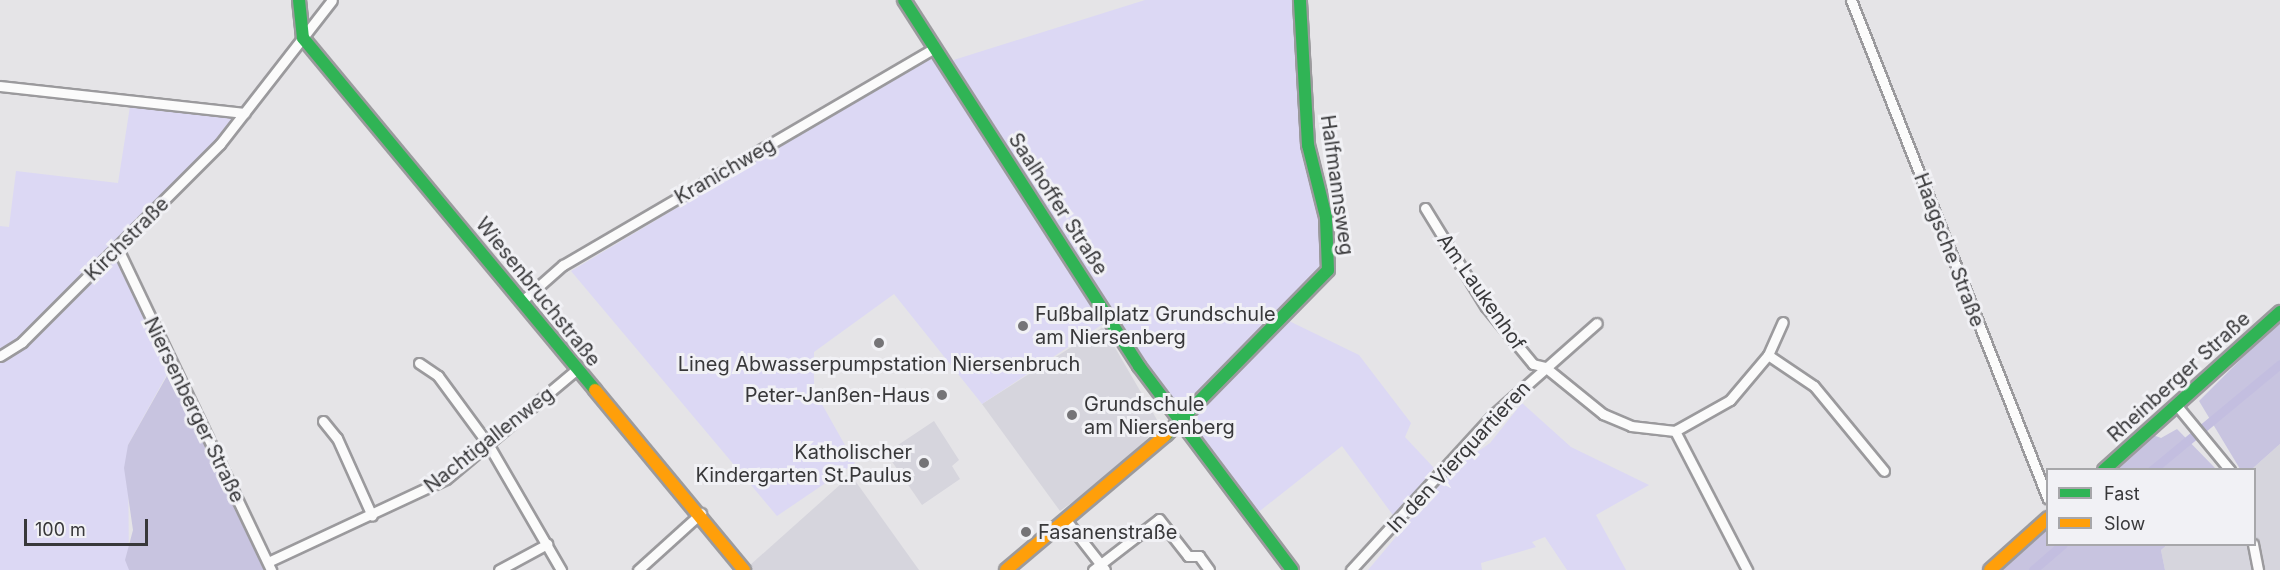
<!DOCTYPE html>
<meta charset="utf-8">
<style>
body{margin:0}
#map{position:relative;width:2280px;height:570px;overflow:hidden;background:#e5e4e7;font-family:Inter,sans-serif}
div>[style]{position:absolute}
.built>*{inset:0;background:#d6d5dd}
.green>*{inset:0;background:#dcd8f4}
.forest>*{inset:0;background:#c8c4e0}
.canal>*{height:9px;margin:-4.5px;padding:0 4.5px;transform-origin:4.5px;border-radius:4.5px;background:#c3bee0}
.roads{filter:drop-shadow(2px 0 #9b9a9d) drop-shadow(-2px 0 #9b9a9d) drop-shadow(0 2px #9b9a9d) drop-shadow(0 -2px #9b9a9d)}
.street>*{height:9px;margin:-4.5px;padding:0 4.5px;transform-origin:4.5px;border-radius:4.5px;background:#fbfbfb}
.fast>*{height:12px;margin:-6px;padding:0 6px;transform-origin:6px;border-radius:6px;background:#30b455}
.slow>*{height:12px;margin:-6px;padding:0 6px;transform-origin:6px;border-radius:6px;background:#ff9f0a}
.dots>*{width:16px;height:16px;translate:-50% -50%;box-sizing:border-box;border:3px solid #f1f1f5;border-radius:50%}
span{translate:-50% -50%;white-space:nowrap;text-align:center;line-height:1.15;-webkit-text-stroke:6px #f1f1f5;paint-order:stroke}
.street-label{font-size:20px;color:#38383a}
.poi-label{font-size:20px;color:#38383a}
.left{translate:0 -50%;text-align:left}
.right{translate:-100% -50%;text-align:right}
.legend{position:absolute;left:2046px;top:468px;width:210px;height:78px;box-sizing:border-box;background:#f1f1f5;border:2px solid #a7a7aa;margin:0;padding:8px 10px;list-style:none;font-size:18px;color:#38383a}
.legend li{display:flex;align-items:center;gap:12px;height:30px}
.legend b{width:30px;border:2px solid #a7a7aa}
.scale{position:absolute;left:24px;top:519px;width:124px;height:27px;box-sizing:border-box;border:3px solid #38383a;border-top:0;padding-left:8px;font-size:18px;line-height:21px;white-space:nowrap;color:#38383a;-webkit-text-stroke:4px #f1f1f5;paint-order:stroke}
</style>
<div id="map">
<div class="built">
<i style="clip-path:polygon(1103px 327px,1160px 425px,1116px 471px,1060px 511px,982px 404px)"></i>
<i style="clip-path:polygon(934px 421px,959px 460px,952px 466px,960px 479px,922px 505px,886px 453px)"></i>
<i style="clip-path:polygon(2280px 444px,2280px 570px,2165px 570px,2161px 550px,2167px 545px,2254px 544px,2252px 469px)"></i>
<i style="clip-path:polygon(851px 475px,919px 570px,752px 570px,749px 566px)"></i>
</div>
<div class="green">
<i style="clip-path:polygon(1145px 0,1300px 0,1308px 148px,1326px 217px,1328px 274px,1285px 319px,1359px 355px,1411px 423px,1405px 437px,1434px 468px,1395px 518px,1342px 446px,1256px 514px,1188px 418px,1180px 424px,1109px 320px,982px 404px,894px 294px,814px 352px,814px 390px,855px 463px,777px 516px,571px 271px,937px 52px,944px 63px)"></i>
<i style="clip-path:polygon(131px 100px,245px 113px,118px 249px,0 356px,0 226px,9px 227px,16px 171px,118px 183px)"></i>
<i style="clip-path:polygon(117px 254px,171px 367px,128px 445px,129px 570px,0 570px,0 359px,24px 344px)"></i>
<i style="clip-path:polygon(1522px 403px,1571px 447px,1649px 485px,1596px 515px,1626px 570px,1567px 570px,1545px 537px,1532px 542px,1536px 547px,1481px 563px,1482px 570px,1368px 570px,1453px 469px,1490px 443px)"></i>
</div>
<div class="forest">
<i style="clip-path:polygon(2280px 320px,2280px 444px,2252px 469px,2240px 469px,2199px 401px)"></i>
<i style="clip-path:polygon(172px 367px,268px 570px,129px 570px,125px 560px,133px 530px,124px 468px,128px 445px)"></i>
<i style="clip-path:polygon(2177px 429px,2215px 468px,2113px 470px,2153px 435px,2161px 438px)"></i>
<i style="clip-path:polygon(2047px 524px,2048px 544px,2167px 545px,2161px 550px,2165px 570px,1996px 570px)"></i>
</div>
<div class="canal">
<i style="left:2152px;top:470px;width:166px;rotate:-39.6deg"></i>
<i style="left:2033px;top:570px;width:40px;rotate:-41deg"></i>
</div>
<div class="roads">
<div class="street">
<i style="left:1851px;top:0;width:536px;rotate:68.46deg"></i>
<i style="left:0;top:86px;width:246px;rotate:6.3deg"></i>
<i style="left:1425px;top:208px;width:116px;rotate:58.4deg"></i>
<i style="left:1486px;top:307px;width:74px;rotate:50.5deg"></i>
<i style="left:1533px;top:364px;width:12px;rotate:14deg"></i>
<i style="left:118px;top:249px;width:356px;rotate:64.5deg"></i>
<i style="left:521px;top:302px;width:56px;rotate:-41.4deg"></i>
<i style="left:563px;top:265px;width:430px;rotate:-30.3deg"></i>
<i style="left:1768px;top:355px;width:55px;rotate:34deg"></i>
<i style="left:1814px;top:386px;width:110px;rotate:50.5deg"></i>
<i style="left:0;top:356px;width:26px;rotate:-32deg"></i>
<i style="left:22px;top:342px;width:280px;rotate:-45deg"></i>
<i style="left:220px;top:144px;width:182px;rotate:-52.1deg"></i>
<i style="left:419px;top:363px;width:23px;rotate:34deg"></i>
<i style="left:438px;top:376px;width:84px;rotate:53.7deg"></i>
<i style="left:488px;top:444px;width:146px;rotate:59.9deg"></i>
<i style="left:1545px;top:367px;width:75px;rotate:39deg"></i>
<i style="left:1603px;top:414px;width:30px;rotate:23deg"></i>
<i style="left:1631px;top:426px;width:44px;rotate:6.5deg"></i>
<i style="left:1675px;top:431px;width:63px;rotate:-29.4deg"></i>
<i style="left:1730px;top:400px;width:59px;rotate:-49.8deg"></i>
<i style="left:1768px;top:355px;width:36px;rotate:-66deg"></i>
<i style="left:2178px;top:407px;width:82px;rotate:50.5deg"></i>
<i style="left:323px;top:421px;width:22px;rotate:51deg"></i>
<i style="left:337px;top:438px;width:85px;rotate:65.8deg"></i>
<i style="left:1675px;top:431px;width:157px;rotate:62.6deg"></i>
<i style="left:1066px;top:520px;width:63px;rotate:52deg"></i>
<i style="left:2253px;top:544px;width:26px;rotate:79deg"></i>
<i style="left:268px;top:562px;width:196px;rotate:-25deg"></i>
<i style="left:446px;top:479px;width:170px;rotate:-40deg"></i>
<i style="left:499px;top:570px;width:55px;rotate:-28.4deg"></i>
<i style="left:638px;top:570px;width:85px;rotate:-42.1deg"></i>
<i style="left:1093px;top:570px;width:83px;rotate:-37.7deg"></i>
<i style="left:1159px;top:519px;width:47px;rotate:51.9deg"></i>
<i style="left:1188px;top:556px;width:11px"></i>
<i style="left:1199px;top:556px;width:17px;rotate:54deg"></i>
<i style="left:1351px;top:570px;width:212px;rotate:-47.5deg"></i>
<i style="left:1494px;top:414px;width:137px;rotate:-41.5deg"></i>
</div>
<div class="fast">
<i style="left:299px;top:0;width:38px;rotate:84deg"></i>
<i style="left:303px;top:38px;width:457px;rotate:50.3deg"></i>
<i style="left:904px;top:0;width:435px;rotate:57.3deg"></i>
<i style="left:1139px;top:366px;width:255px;rotate:53.1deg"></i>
<i style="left:1166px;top:435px;width:231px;rotate:-45.5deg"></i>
<i style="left:1328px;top:270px;width:53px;rotate:-92.2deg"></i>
<i style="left:1326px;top:217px;width:74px;rotate:-104deg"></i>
<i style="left:1308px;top:145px;width:145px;rotate:-93.2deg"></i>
<i style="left:2104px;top:470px;width:237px;rotate:-41.9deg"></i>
</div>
<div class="slow">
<i style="left:595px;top:390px;width:234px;rotate:50.4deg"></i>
<i style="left:1006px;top:570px;width:209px;rotate:-40.2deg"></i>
<i style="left:1990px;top:570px;width:78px;rotate:-41.9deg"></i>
</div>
</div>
<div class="dots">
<i style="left:1023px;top:326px;background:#757477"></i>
<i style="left:879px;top:343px;background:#757477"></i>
<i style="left:942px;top:395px;background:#757477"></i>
<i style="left:1072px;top:415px;background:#757477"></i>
<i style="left:924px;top:463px;background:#757477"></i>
<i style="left:1026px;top:532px;background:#757477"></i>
</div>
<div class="street-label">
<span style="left:725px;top:171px;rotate:-30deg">Kranichweg</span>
<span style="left:1337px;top:185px;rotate:82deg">Halfmannsweg</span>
<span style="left:1058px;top:204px;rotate:57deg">Saalhoffer Straße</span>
<span style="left:127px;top:239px;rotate:-45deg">Kirchstraße</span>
<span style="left:1949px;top:250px;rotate:69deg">Haagsche Straße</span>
<span style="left:538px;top:292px;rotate:51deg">Wiesenbruchstraße</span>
<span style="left:1481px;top:292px;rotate:55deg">Am Laukenhof</span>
<span style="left:2179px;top:377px;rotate:-42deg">Rheinberger Straße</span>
<span style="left:194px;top:410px;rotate:64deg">Niersenberger Straße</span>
<span style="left:489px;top:440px;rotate:-38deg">Nachtigallenweg</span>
<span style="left:1459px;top:457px;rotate:-47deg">In den Vierquartieren</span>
</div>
<div class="poi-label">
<span class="left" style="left:1035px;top:326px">Fußballplatz Grundschule<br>am Niersenberg</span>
<span style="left:879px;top:364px">Lineg Abwasserpumpstation Niersenbruch</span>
<span class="right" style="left:930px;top:395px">Peter-Janßen-Haus</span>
<span class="left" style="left:1084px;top:416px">Grundschule<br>am Niersenberg</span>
<span class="right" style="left:912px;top:464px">Katholischer<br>Kindergarten St.Paulus</span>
<span class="left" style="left:1038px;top:532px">Fasanenstraße</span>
</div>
<ul class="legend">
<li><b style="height:8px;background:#30b455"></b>Fast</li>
<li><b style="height:8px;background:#ff9f0a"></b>Slow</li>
</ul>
<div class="scale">100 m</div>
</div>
